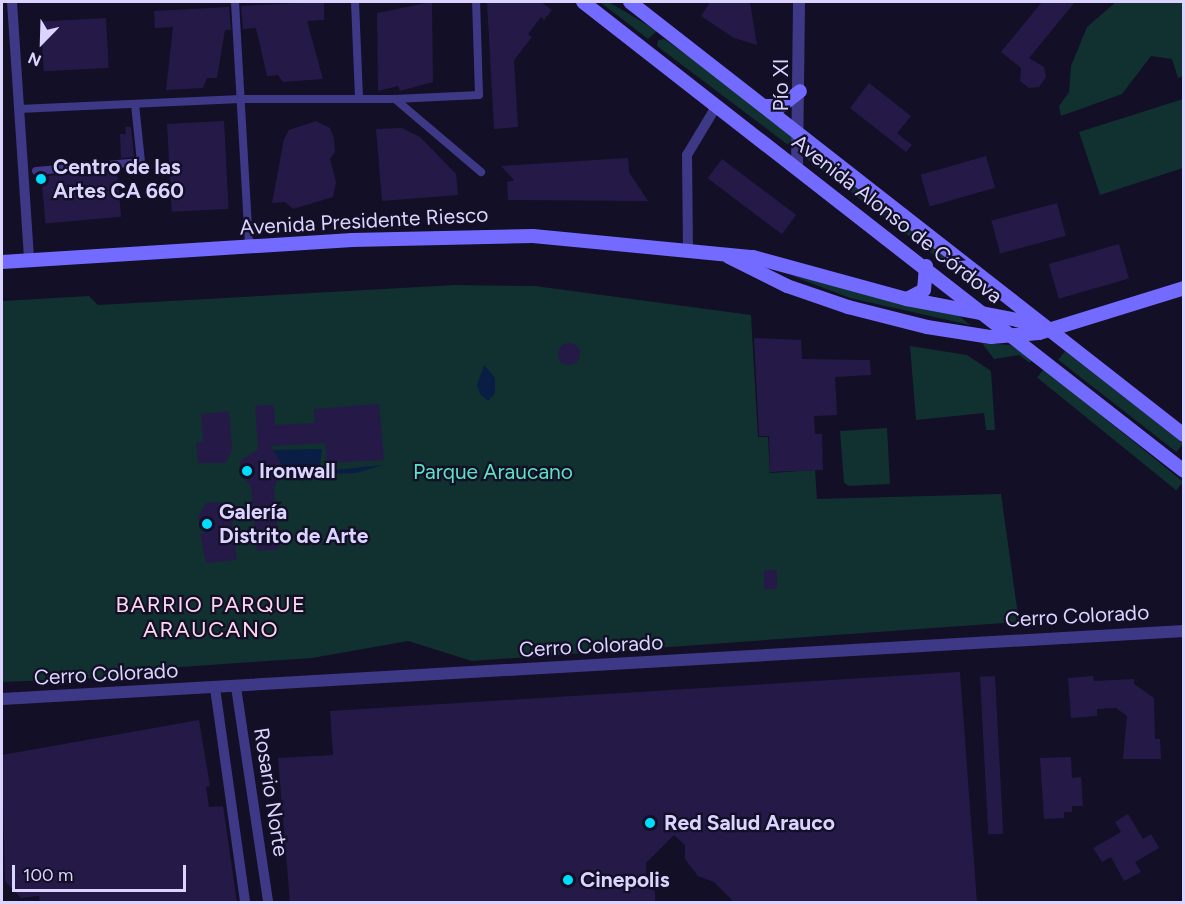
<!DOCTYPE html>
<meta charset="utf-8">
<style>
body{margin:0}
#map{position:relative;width:1185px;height:904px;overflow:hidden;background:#130f26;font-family:Figtree,sans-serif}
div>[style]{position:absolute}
.green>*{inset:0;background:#113030;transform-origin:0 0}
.water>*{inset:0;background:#091d45}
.building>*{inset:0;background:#251a47;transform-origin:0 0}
.round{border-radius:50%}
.pedestrian>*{height:8px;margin:-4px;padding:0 4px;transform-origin:4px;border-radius:4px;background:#3e3986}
.minor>*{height:10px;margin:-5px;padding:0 5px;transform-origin:5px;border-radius:5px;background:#3e3986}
.tertiary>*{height:12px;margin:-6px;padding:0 6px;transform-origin:6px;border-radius:6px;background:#3e3986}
.secondary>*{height:14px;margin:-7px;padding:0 7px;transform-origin:7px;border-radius:7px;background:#736bff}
.dots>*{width:16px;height:16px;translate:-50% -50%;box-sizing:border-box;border:3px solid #130f26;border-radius:50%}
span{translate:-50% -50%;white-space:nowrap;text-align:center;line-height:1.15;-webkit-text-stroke:4.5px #130f26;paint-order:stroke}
.street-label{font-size:21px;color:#dad4ff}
.poi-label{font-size:21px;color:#dad4ff;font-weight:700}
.left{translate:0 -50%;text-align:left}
.park-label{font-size:21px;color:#5de2c5}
.neighbourhood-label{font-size:22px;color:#ffd6ef;letter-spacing:1.5px}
.frame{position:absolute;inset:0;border:3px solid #dad4ff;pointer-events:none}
.north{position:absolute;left:12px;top:12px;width:60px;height:60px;-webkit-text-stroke:4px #130f26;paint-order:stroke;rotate:203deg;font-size:16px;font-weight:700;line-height:24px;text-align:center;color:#dad4ff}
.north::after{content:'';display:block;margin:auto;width:21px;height:27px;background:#dad4ff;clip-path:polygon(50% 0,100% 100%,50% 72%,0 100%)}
.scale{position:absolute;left:12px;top:865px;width:174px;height:27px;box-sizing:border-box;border:3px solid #dad4ff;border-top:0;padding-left:8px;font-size:18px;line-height:21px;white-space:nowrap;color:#dad4ff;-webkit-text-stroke:4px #130f26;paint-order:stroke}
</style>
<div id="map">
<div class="green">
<i style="clip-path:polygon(600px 2px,609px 2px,657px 31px,648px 39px)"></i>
<i style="clip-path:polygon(1116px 2px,1183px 2px,1183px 76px,1178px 78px,1172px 59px,1151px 56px,1122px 94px,1061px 116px,1059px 106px,1069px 92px,1071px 66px,1087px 27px)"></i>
<i style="clip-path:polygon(664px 39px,729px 85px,1004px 297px,991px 298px,702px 80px,657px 46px,658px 40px)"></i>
<i style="clip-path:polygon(1183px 99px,1183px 168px,1100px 195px,1079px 132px)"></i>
<i style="clip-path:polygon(790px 275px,957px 314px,970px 325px,850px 298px)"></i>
<i style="clip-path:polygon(455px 285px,535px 286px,751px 315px,758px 437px,768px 437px,770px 473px,815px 470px,817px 499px,1001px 494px,1019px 622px,472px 661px,408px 641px,312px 658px,124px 671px,124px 677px,2px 682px,2px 301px,89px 296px,98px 305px)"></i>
<i style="clip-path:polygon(982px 343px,1010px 345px,1032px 359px,1030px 363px,1019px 355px,994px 359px)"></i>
<i style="clip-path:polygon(910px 346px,967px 355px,991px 371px,995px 430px,986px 430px,984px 413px,916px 420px)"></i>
<i style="left:1065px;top:351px;width:150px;height:11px;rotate:38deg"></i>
<i style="left:1044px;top:369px;width:179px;height:11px;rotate:39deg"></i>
<i style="clip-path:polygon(887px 428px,890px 484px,849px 486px,844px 483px,840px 431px)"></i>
</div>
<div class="water">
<i style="clip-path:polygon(484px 365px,495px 378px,495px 393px,488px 401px,480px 394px,477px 385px)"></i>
<i style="clip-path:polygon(322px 449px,320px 466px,326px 471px,383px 465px,356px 473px,326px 474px,283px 467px,272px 450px)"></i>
</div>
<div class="building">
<i style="clip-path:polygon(324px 2px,324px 20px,307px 21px,323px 79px,283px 82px,278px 75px,267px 76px,256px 28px,243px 29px,241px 6px)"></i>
<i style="clip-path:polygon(432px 2px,433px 82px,400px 91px,398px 86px,378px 91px,377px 13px)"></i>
<i style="clip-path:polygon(487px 2px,541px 2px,552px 10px,544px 20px,541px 17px,528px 34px,532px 37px,514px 60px,518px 127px,494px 129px)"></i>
<i style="clip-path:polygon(710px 2px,750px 2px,757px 45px,734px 38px,701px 16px)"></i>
<i style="clip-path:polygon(1042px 2px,1075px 2px,1029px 58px,1044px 67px,1046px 77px,1039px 87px,1029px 88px,1020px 81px,1021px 68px,1001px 52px)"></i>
<i style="clip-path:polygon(229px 7px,231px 30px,225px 30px,217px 78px,207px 78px,203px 88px,166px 90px,173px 27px,155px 28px,154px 11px)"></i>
<i style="left:106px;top:18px;width:50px;height:65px;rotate:87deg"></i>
<i style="clip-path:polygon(869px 83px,911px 116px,897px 133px,912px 145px,906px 152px,850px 108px)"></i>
<i style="left:224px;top:121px;width:88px;height:57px;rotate:87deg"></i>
<i style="clip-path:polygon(316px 121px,330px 128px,334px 139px,335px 152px,330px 159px,336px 182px,333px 197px,293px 209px,285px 202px,272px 203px,284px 139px,289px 130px)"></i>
<i style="clip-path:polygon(125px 127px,131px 127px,134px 157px,121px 158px,120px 134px,126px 134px)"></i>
<i style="clip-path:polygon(402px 128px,420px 137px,456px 174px,458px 195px,382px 201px,376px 129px)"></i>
<i style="left:986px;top:156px;width:33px;height:68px;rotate:74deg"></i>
<i style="clip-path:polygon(628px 158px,629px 172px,648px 201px,508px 200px,507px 182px,514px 180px,501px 166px)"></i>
<i style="left:722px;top:159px;width:93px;height:24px;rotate:37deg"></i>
<i style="left:117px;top:170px;width:47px;height:76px;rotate:85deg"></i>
<i style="left:1057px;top:203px;width:34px;height:68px;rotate:75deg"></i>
<i style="left:1119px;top:244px;width:36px;height:73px;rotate:74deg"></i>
<i style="clip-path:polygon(754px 338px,801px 340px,802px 359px,870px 360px,871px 375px,835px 377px,837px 415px,814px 416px,815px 434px,822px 434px,823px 470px,770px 472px,769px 436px,759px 436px)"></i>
<i class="round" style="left:558px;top:343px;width:22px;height:22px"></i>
<i style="clip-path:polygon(379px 404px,384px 460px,327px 463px,325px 443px,271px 446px,283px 467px,274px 488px,279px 549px,257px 551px,251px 487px,242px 475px,240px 461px,258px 449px,255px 406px,274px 405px,275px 425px,315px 423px,314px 409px)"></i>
<i style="clip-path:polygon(229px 411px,232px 449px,226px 463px,198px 463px,196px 443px,203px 441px,201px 414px)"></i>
<i style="clip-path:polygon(220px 502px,237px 517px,232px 523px,237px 560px,206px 563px,200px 534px,205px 533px,198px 518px,206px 503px)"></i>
<i style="left:764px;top:570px;width:13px;height:19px"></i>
<i style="clip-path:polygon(960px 672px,977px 903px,735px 903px,714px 882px,698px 876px,685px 859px,685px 845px,674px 835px,646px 863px,647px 887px,655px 891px,655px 903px,290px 903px,278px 758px,333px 755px,330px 711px)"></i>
<i style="left:995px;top:676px;width:158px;height:15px;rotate:87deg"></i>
<i style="clip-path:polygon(1093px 676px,1094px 681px,1134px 679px,1134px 684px,1154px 698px,1155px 739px,1160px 739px,1161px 759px,1123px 759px,1127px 716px,1116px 708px,1097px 709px,1097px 716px,1071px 718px,1068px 678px)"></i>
<i style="clip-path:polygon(199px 720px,210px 786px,206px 787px,209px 807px,223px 806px,237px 903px,40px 903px,39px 896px,21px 898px,5px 881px,2px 755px)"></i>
<i style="clip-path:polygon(1071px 757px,1072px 778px,1081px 777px,1083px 806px,1072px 806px,1072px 812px,1064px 812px,1064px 818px,1044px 819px,1040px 758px)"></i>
<i style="clip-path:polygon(1128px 814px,1143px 839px,1151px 834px,1159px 848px,1135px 862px,1141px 872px,1124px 881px,1111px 857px,1102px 862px,1093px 848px,1121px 832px,1115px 822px)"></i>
</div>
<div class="pedestrian">
<i style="left:235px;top:2px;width:245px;rotate:86.7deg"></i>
<i style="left:355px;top:2px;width:96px;rotate:87.6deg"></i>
<i style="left:395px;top:99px;width:84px;rotate:-2.7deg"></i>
<i style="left:479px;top:95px;width:93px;rotate:-91.8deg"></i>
<i style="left:19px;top:109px;width:222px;rotate:-2.6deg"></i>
<i style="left:241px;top:99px;width:154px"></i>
<i style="left:395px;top:99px;width:113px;rotate:40.3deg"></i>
<i style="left:36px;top:171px;width:105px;rotate:-4.9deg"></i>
<i style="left:141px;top:162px;width:58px;rotate:-95.9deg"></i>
</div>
<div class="minor">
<i style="left:12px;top:2px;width:260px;rotate:86.2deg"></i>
<i style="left:688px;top:250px;width:95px;rotate:-90.6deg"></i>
<i style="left:687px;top:155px;width:58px;rotate:-59deg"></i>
<i style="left:236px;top:687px;width:217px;rotate:81.5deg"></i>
<i style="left:215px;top:688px;width:216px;rotate:82deg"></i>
</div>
<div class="tertiary">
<i style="left:797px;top:167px;width:165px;rotate:-89.3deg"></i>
<i style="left:2px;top:699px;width:1184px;rotate:-3.29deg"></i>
</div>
<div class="secondary">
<i style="left:583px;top:2px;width:762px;rotate:37.97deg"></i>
<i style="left:630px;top:2px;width:703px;rotate:38.01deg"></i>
<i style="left:764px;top:106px;width:17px"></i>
<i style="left:781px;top:106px;width:24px;rotate:-38deg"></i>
<i style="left:729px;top:257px;width:65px;rotate:26.6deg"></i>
<i style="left:787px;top:286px;width:65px;rotate:19deg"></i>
<i style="left:848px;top:307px;width:81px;rotate:14.2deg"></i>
<i style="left:927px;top:327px;width:65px;rotate:8.9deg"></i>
<i style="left:991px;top:337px;width:48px;rotate:-4.8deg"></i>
<i style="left:1039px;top:333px;width:152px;rotate:-17.2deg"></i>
<i style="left:2px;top:262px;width:351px;rotate:-3.6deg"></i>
<i style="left:352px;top:240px;width:181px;rotate:-1.3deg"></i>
<i style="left:533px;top:236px;width:221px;rotate:5.5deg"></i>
<i style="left:753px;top:257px;width:160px;rotate:15.3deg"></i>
<i style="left:907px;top:299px;width:112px;rotate:10.8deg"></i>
<i style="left:1017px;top:320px;width:32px;rotate:18deg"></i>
<i style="left:907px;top:299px;width:19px;rotate:-28deg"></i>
<i style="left:924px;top:290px;width:24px;rotate:-85deg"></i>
</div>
<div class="dots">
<i style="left:41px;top:179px;background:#00deff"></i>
<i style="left:247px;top:471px;background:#00deff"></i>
<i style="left:207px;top:524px;background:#00deff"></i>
<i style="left:650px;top:823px;background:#00deff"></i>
<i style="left:568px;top:880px;background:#00deff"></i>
</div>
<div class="street-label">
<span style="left:781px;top:85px;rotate:-90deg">Pío XI</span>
<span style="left:897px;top:219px;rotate:38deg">Avenida Alonso de Córdova</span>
<span style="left:364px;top:221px;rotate:-3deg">Avenida Presidente Riesco</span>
<span style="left:1077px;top:616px;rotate:-3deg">Cerro Colorado</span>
<span style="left:591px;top:646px;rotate:-3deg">Cerro Colorado</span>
<span style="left:106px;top:674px;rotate:-3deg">Cerro Colorado</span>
<span style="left:271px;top:792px;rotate:81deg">Rosario Norte</span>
</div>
<div class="poi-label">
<span class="left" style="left:53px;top:179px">Centro de las<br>Artes CA 660</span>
<span class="left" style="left:259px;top:471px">Ironwall</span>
<span class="left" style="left:219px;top:524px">Galería<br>Distrito de Arte</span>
<span class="left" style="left:664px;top:823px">Red Salud Arauco</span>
<span class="left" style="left:580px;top:880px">Cinepolis</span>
</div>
<div class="park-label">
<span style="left:493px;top:472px">Parque Araucano</span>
</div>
<div class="neighbourhood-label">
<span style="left:211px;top:617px">BARRIO PARQUE<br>ARAUCANO</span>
</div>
<div class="frame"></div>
<div class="north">N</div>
<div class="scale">100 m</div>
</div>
